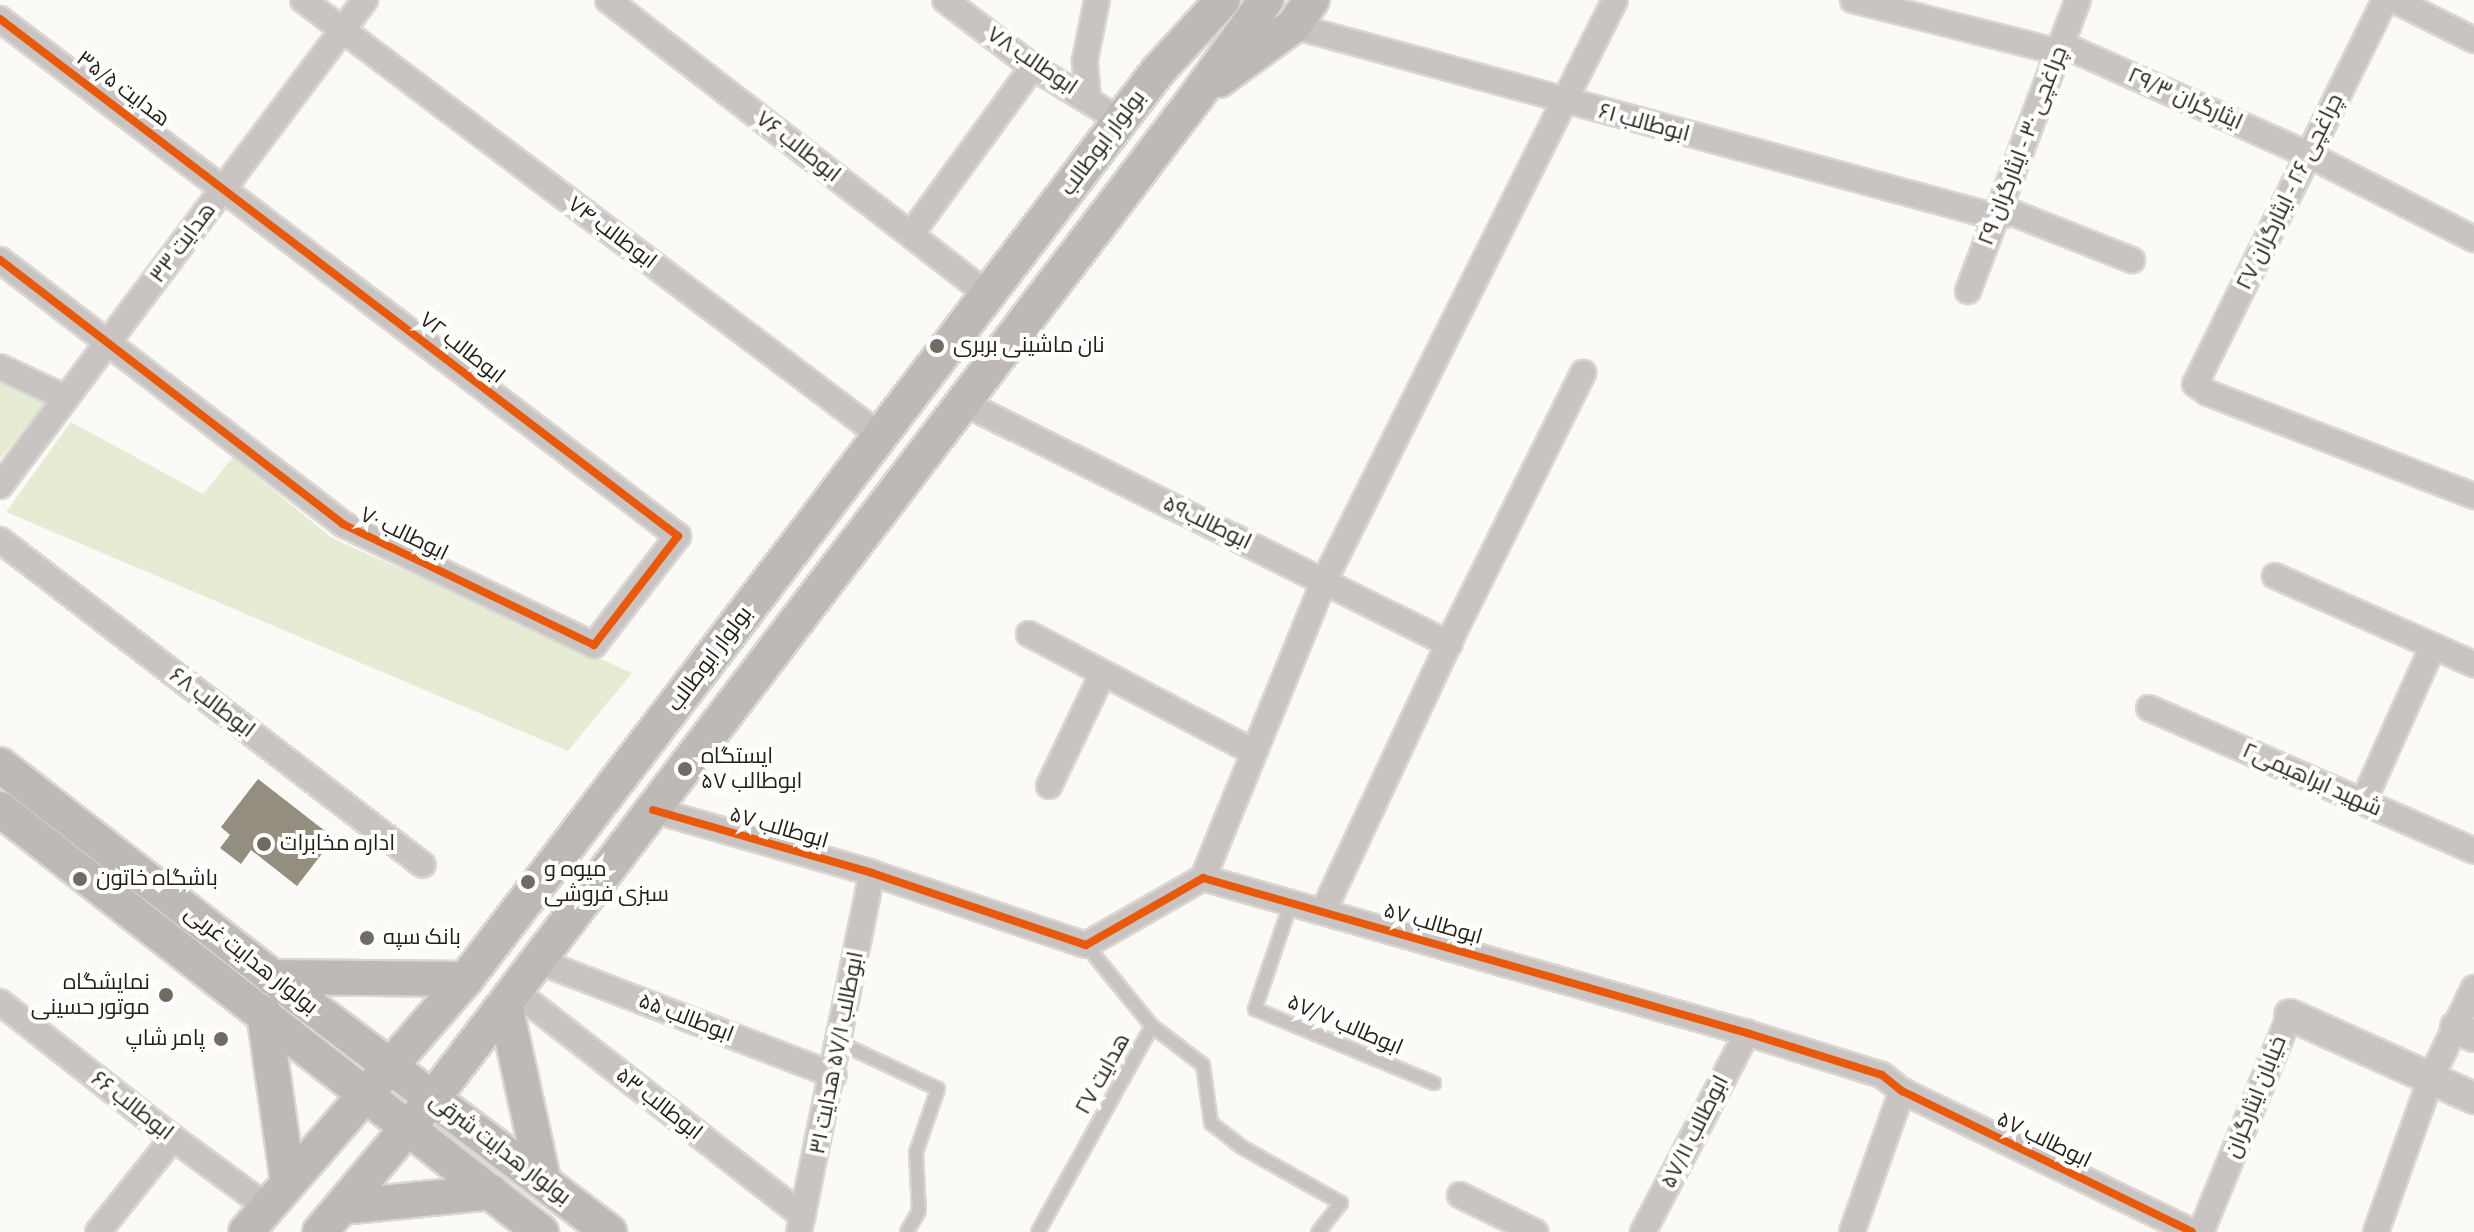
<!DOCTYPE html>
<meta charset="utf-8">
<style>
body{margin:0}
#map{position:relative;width:2474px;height:1232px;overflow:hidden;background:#fcfaf7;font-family:"Source Sans 3",Cairo,sans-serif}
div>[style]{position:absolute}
.green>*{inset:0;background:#e5ecd3}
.building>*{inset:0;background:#938e80}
.roads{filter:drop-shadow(2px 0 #d9d7d4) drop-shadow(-2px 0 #d9d7d4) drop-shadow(0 2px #d9d7d4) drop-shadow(0 -2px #d9d7d4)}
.service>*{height:12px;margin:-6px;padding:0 6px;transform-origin:6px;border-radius:6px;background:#c9c4c1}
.minor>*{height:24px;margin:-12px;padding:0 12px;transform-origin:12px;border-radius:12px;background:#c9c4c1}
.tertiary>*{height:30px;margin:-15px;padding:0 15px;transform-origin:15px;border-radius:15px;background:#c9c4c1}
.secondary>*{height:34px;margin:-17px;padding:0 17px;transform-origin:17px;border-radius:17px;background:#bfb9b6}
.cycleway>*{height:8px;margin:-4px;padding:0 4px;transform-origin:4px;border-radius:4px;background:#e8590c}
.dots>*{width:22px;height:22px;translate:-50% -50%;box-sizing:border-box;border:4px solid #fff;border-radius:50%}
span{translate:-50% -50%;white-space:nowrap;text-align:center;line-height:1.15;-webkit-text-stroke:8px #fff;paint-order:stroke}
.street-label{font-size:22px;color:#252014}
.poi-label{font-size:22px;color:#252014}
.left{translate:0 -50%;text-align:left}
.right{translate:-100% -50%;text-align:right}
</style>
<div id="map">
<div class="green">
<i style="clip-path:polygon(0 378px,48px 400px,0 459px)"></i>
<i style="clip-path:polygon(71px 422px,203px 494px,233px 457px,332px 538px,632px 673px,568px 751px,6px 512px)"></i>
</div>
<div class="building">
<i style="clip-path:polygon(258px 779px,334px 838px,297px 886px,251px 850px,241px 864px,220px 848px,230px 835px,221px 827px)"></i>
</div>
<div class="roads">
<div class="service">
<i style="left:1291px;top:903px;width:112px;rotate:108.8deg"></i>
<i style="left:1255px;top:1009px;width:194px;rotate:22.5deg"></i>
<i style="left:1152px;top:1026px;width:64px;rotate:37.4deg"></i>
<i style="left:1203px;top:1065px;width:59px;rotate:82.1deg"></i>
<i style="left:1211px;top:1123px;width:37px;rotate:38deg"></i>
<i style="left:1240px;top:1146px;width:116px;rotate:29.4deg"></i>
<i style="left:1341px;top:1203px;width:37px;rotate:128deg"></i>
<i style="left:840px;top:1043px;width:108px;rotate:25.1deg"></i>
<i style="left:938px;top:1089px;width:67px;rotate:109.2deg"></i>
<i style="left:916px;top:1152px;width:59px;rotate:87.1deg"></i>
<i style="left:919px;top:1211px;width:24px;rotate:120deg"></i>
<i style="left:1038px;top:1232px;width:235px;rotate:-61deg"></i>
<i style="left:1152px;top:1026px;width:104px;rotate:-129.2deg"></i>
</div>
<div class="minor">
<i style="left:303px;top:0;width:724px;rotate:37.03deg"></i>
<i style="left:608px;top:0;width:481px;rotate:37.8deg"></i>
<i style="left:945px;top:0;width:111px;rotate:37.3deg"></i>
<i style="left:1033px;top:67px;width:103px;rotate:31.5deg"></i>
<i style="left:1853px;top:0;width:211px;rotate:14.2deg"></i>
<i style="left:2385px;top:0;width:428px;rotate:116.3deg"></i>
<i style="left:2195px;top:384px;width:16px;rotate:35deg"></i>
<i style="left:2208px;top:393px;width:285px;rotate:21.2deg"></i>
<i style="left:2394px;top:0;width:89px;rotate:26.6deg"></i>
<i style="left:0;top:19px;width:853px;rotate:37.33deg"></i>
<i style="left:678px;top:536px;width:138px;rotate:127.6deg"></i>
<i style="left:594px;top:645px;width:279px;rotate:-154.3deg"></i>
<i style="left:343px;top:524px;width:433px;rotate:-142.4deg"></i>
<i style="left:1293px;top:26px;width:728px;rotate:15.2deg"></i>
<i style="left:1996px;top:217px;width:17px;rotate:-13deg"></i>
<i style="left:2013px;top:213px;width:128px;rotate:21.6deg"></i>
<i style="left:2061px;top:44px;width:272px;rotate:24.1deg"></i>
<i style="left:2309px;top:155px;width:185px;rotate:27deg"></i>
<i style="left:1088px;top:98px;width:38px;rotate:-95deg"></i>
<i style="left:1085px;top:60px;width:61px;rotate:-78.7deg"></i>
<i style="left:911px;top:234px;width:207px;rotate:-53.9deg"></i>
<i style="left:1968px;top:291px;width:311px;rotate:-69.3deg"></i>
<i style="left:0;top:367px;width:73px;rotate:25.2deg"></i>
<i style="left:964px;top:403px;width:542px;rotate:26.42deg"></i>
<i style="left:0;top:486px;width:608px;rotate:-53.09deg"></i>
<i style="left:0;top:540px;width:533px;rotate:37.54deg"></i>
<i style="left:2275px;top:576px;width:218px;rotate:23.9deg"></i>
<i style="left:1029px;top:634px;width:254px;rotate:27.7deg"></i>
<i style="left:2149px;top:708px;width:355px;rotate:23.7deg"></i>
<i style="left:1049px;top:786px;width:125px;rotate:-64.5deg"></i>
<i style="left:2363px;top:802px;width:171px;rotate:-65.8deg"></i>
<i style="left:653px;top:810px;width:228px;rotate:16deg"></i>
<i style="left:872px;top:873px;width:226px;rotate:18.6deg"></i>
<i style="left:1086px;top:945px;width:135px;rotate:-29.8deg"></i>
<i style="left:1203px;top:878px;width:566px;rotate:15.9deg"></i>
<i style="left:1747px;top:1033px;width:141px;rotate:17.3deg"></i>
<i style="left:1882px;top:1075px;width:26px;rotate:39deg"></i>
<i style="left:1902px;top:1091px;width:322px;rotate:25.9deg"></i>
<i style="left:1203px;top:878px;width:321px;rotate:-67.8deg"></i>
<i style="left:1324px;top:581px;width:650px;rotate:-63.4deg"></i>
<i style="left:1323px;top:912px;width:307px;rotate:-64.9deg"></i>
<i style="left:1453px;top:634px;width:292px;rotate:-63.5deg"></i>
<i style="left:538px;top:961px;width:317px;rotate:21.1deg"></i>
<i style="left:515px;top:991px;width:365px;rotate:38deg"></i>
<i style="left:0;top:1002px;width:220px;rotate:38.2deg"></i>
<i style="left:173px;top:1138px;width:117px;rotate:36.3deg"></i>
<i style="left:1460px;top:1195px;width:84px;rotate:26.3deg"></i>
<i style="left:98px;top:1232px;width:120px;rotate:-51.4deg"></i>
<i style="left:799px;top:1232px;width:366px;rotate:-78.5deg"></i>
<i style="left:1643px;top:1232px;width:225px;rotate:-62.4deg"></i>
<i style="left:1852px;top:1232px;width:150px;rotate:-70.5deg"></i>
<i style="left:2201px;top:1232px;width:235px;rotate:-67.7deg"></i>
<i style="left:2376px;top:1232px;width:164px;rotate:-70.3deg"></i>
<i style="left:2431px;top:1078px;width:100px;rotate:-64.5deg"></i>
</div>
<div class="tertiary">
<i style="left:2290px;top:1015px;width:202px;rotate:24.3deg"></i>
<i style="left:2456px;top:1027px;width:20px;rotate:27deg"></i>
</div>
<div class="secondary">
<i style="left:1219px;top:80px;width:92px;rotate:-36.1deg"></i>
<i style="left:1293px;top:26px;width:32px;rotate:-54deg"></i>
<i style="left:0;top:765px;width:345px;rotate:37.9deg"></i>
<i style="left:272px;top:977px;width:423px;rotate:37.1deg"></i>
<i style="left:0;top:809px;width:687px;rotate:38.02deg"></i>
<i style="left:272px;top:977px;width:194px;rotate:0.6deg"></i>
<i style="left:505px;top:1005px;width:179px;rotate:77.7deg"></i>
<i style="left:264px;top:1013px;width:171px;rotate:81.9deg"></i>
<i style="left:342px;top:1207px;width:150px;rotate:-5.7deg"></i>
<i style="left:246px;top:1232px;width:335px;rotate:-49deg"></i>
<i style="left:466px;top:979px;width:1142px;rotate:-52.69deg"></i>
<i style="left:1158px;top:71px;width:96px;rotate:-47.5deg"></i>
<i style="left:320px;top:1232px;width:175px;rotate:-49.9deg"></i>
<i style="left:433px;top:1098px;width:1259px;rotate:-52.68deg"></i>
<i style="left:1196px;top:97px;width:120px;rotate:-54.2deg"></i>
</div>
</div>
<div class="cycleway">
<i style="left:0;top:19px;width:853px;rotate:37.33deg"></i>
<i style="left:678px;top:536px;width:138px;rotate:127.6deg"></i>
<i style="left:594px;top:645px;width:279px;rotate:-154.3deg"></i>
<i style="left:343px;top:524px;width:433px;rotate:-142.4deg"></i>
<i style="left:653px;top:810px;width:228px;rotate:16deg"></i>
<i style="left:872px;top:873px;width:226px;rotate:18.6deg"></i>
<i style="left:1086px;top:945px;width:135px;rotate:-29.8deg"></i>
<i style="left:1203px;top:878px;width:566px;rotate:15.9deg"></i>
<i style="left:1747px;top:1033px;width:141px;rotate:17.3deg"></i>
<i style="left:1882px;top:1075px;width:26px;rotate:39deg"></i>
<i style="left:1902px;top:1091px;width:322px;rotate:25.9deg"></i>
</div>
<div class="dots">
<i style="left:937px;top:346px;background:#706c63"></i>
<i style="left:685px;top:769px;background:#706c63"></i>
<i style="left:264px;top:844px;background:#706c63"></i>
<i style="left:80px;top:879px;background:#706c63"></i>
<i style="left:528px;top:882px;background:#706c63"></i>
<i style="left:367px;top:938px;background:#706c63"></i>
<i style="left:166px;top:995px;background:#706c63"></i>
<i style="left:221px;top:1039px;background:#706c63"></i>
</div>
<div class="street-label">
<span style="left:1032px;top:61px;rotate:34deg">ابوطالب ۷۸</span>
<span style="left:123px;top:89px;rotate:37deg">هدایت ۳۵/۵</span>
<span style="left:2185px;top:99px;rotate:24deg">ایثارگران ۲۹/۳</span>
<span style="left:1644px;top:123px;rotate:15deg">ابوطالب ۶۱</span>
<span style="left:1103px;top:143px;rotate:-53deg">بولوار ابوطالب</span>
<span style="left:2023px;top:146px;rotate:-69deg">چراغچی ۳۰ - ایثارگران ۲۹</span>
<span style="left:798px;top:147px;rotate:38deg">ابوطالب ۷۶</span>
<span style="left:2290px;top:192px;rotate:-64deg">چراغچی ۲۶ - ایثارگران ۲۷</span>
<span style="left:612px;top:233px;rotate:37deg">ابوطالب ۷۴</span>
<span style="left:183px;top:243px;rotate:-53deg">هدایت ۳۳</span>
<span style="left:462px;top:348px;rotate:38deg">ابوطالب ۷۲</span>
<span style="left:1207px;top:523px;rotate:26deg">ابوطالب۵۹</span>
<span style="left:404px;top:534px;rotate:26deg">ابوطالب ۷۰</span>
<span style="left:710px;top:659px;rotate:-53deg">بولوار ابوطالب</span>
<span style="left:212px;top:703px;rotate:37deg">ابوطالب ۶۸</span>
<span style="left:2312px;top:780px;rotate:24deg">شهید ابراهیمی۲</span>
<span style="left:779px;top:828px;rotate:16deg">ابوطالب ۵۷</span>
<span style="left:1433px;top:924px;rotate:16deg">ابوطالب ۵۷</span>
<span style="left:251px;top:960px;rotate:38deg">بولوار هدایت غربی</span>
<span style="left:686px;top:1018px;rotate:21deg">ابوطالب ۵۵</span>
<span style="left:1345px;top:1025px;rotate:23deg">ابوطالب ۵۷/۷</span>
<span style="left:837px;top:1053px;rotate:-79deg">ابوطالب ۵۷/۱ هدایت ۳۱</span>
<span style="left:1103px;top:1074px;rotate:-61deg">هدایت ۲۷</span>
<span style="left:2256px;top:1097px;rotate:-68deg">خیابان ایثارگران</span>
<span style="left:659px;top:1104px;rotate:38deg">ابوطالب ۵۳</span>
<span style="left:132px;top:1106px;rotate:38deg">ابوطالب ۶۶</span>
<span style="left:1695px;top:1132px;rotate:-63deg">ابوطالب ۵۷/۱۱</span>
<span style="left:2044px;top:1140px;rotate:26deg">ابوطالب ۵۷</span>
<span style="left:500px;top:1149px;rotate:37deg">بولوار هدایت شرقی</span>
</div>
<div class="poi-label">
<span class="left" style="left:953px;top:346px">نان ماشینی بربری</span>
<span class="left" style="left:701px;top:769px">ایستگاه<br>ابوطالب ۵۷</span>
<span class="left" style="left:280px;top:844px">اداره مخابرات</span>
<span class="left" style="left:544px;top:882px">میوه و<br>سبزی فروشی</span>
<span class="left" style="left:96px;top:879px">باشگاه خاتون</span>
<span class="left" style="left:383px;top:938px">بانک سپه</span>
<span class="right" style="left:150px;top:995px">نمایشگاه<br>موتور حسینی</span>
<span class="right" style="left:205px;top:1039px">پامر شاپ</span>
</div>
</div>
